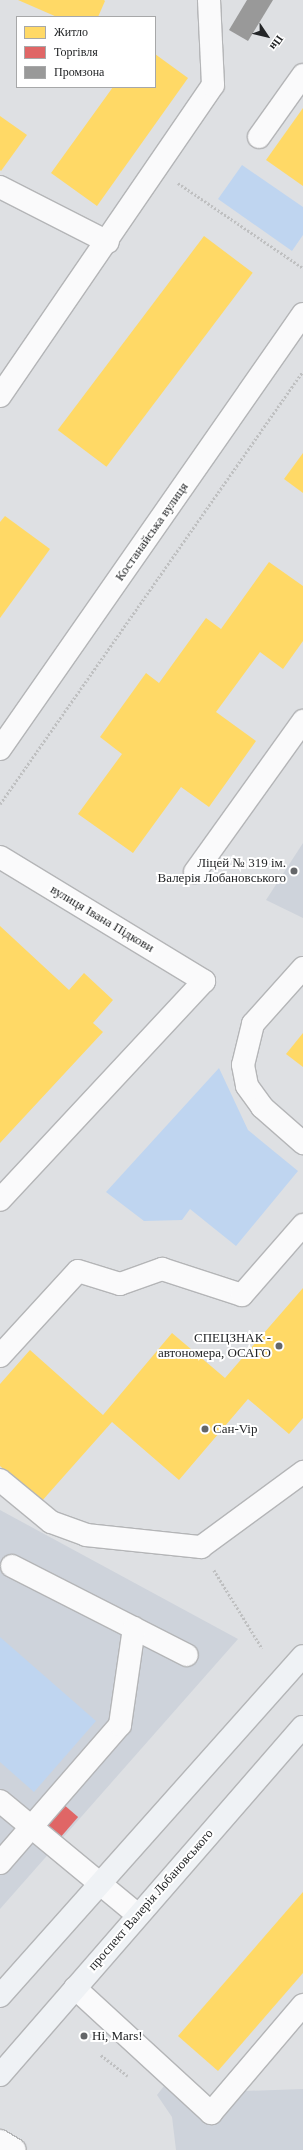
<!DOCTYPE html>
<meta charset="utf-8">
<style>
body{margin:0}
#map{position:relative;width:303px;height:2150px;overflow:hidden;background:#dee0e3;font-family:Georgia,serif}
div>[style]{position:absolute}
.built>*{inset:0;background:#ced3db}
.green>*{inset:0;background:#bfd5f0}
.homes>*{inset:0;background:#ffd966;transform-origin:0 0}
.shops>*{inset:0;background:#e06666;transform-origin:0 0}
.industry>*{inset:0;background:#999}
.path>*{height:2.5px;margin-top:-1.25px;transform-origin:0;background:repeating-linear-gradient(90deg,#bfc0c1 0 2px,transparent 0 4px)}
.roads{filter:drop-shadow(1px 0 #b4b5b7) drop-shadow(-1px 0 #b4b5b7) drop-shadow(0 1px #b4b5b7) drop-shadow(0 -1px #b4b5b7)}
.minor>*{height:22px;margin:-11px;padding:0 11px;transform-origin:11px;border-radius:11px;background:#fafafb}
.major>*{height:22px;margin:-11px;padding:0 11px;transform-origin:11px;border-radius:11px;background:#eff2f5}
.dots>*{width:11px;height:11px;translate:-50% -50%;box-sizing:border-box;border:2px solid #fff;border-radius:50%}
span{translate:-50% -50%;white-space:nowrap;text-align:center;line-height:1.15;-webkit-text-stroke:4px #fff;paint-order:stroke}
.street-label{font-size:13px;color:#232527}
.poi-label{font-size:13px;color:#232527}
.right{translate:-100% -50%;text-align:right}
.left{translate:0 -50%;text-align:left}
.legend{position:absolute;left:16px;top:16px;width:140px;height:72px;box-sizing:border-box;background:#fff;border:1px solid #a7a8a9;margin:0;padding:5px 7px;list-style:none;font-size:12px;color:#232527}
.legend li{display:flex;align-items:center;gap:8px;height:20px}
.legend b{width:20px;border:1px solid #a7a8a9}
.north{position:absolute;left:247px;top:16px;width:40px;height:40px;-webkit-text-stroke:3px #fff;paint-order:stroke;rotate:125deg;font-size:11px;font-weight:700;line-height:16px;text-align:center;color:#232527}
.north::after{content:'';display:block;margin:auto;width:14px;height:18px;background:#232527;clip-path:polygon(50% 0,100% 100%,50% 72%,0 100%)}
</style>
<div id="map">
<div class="built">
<i style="clip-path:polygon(303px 843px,303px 918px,266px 900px)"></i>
<i style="clip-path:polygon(0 1510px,238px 1639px,0 1909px)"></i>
<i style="clip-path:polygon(168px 2081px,215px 2123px,244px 2091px,303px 2089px,303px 2150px,176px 2150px,172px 2117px,157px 2095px)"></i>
</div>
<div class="green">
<i style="clip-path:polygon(242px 165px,303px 207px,303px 235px,292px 251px,218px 199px)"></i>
<i style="clip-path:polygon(219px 1068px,248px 1130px,298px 1171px,236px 1246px,190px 1209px,182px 1220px,144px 1221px,106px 1192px)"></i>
<i style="clip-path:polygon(0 1637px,96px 1721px,34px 1792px,0 1762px)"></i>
</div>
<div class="homes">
<i style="clip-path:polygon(18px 0,104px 0,105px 1px,98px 17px,57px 17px)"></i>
<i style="clip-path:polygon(155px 54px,188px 78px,97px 206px,51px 173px,113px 87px,155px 87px)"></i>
<i style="clip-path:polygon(303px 108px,303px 186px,266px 160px)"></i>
<i style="clip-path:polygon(0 116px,27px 135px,1px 171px,0 170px)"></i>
<i style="left:204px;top:236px;width:61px;height:243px;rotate:37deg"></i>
<i style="clip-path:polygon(303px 453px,303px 493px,284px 479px)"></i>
<i style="clip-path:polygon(5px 516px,50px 549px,0 618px,0 522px)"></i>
<i style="clip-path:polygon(269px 562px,303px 586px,303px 641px,283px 669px,260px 652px,216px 712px,256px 741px,209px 807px,181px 787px,133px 853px,78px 814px,122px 754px,100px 737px,146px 673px,159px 683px,206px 618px,221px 629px)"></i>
<i style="clip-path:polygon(0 926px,69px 990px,84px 973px,113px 1000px,93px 1023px,103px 1032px,0 1143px)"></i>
<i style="clip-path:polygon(303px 1033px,303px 1067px,286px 1054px)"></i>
<i style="clip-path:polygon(303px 1288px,303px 1418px,289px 1434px,248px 1399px,179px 1480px,112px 1422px,41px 1502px,0 1466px,0 1384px,30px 1350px,103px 1415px,172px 1333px,225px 1378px)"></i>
<i style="clip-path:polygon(303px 1892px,303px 1973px,218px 2071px,178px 2036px)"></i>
</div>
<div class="shops">
<i style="left:63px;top:1804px;width:20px;height:30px;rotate:41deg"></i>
</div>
<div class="industry">
<i style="clip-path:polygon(247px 0,273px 0,248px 41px,229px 30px)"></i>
</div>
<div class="path">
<i style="left:178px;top:183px;width:151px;rotate:34.2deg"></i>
<i style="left:0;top:804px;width:528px;rotate:-55.02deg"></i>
<i style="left:214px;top:1570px;width:92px;rotate:58.4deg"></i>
<i style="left:101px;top:2055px;width:34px;rotate:38deg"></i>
</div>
<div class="roads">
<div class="minor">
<i style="left:259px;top:137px;width:76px;rotate:-54.6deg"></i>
<i style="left:0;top:187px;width:121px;rotate:27deg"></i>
<i style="left:0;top:396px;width:377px;rotate:-55.6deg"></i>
<i style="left:213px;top:85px;width:85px;rotate:-92.7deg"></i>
<i style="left:0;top:749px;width:530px;rotate:-55.14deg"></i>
<i style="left:0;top:857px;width:239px;rotate:31.3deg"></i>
<i style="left:204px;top:981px;width:299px;rotate:133deg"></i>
<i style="left:195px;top:872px;width:186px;rotate:-54.4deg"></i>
<i style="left:303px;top:968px;width:75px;rotate:131.8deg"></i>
<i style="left:253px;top:1024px;width:42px;rotate:103.7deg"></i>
<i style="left:243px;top:1065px;width:21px;rotate:79deg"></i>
<i style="left:247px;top:1086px;width:26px;rotate:54deg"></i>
<i style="left:262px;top:1107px;width:55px;rotate:41.3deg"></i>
<i style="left:0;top:1356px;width:115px;rotate:-47.5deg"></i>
<i style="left:78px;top:1271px;width:44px;rotate:17.2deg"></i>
<i style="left:120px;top:1284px;width:45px;rotate:-19.7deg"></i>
<i style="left:162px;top:1269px;width:84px;rotate:18deg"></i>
<i style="left:242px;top:1295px;width:93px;rotate:-48.9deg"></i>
<i style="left:0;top:1480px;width:66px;rotate:39.5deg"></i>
<i style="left:51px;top:1522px;width:37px;rotate:20deg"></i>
<i style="left:86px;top:1535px;width:116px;rotate:6deg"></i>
<i style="left:201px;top:1547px;width:127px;rotate:-36.3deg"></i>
<i style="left:12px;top:1566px;width:196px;rotate:27deg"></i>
<i style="left:0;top:1801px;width:179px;rotate:39.6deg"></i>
<i style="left:0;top:1863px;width:183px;rotate:-49deg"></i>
<i style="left:120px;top:1725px;width:98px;rotate:-81.8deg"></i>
<i style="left:75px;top:1988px;width:185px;rotate:42.6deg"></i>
<i style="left:211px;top:2113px;width:142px;rotate:-49.6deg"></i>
<i style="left:0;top:2141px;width:17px;rotate:31deg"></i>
</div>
<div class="major">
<i style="left:0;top:1996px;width:455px;rotate:-48.3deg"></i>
<i style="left:0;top:2075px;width:461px;rotate:-49deg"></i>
</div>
</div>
<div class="dots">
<i style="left:294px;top:871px;background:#646669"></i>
<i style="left:279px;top:1346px;background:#646669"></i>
<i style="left:205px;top:1429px;background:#646669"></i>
<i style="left:84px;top:2036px;background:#646669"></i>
</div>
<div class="street-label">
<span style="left:152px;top:532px;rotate:-55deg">Костанайська вулиця</span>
<span style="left:102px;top:919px;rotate:31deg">вулиця Івана Підкови</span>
<span style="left:151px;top:1900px;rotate:-49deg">проспект Валерія Лобановського</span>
</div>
<div class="poi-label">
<span class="right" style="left:286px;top:871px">Ліцей № 319 ім.<br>Валерія Лобановського</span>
<span class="right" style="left:271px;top:1346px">СПЕЦЗНАК -<br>автономера, ОСАГО</span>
<span class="left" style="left:213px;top:1429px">Сан-Vip</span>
<span class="left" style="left:92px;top:2036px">Hi, Mars!</span>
</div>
<ul class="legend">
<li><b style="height:11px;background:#ffd966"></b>Житло</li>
<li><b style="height:11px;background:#e06666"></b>Торгівля</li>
<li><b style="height:11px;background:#999"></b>Промзона</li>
</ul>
<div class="north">Пн</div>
</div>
